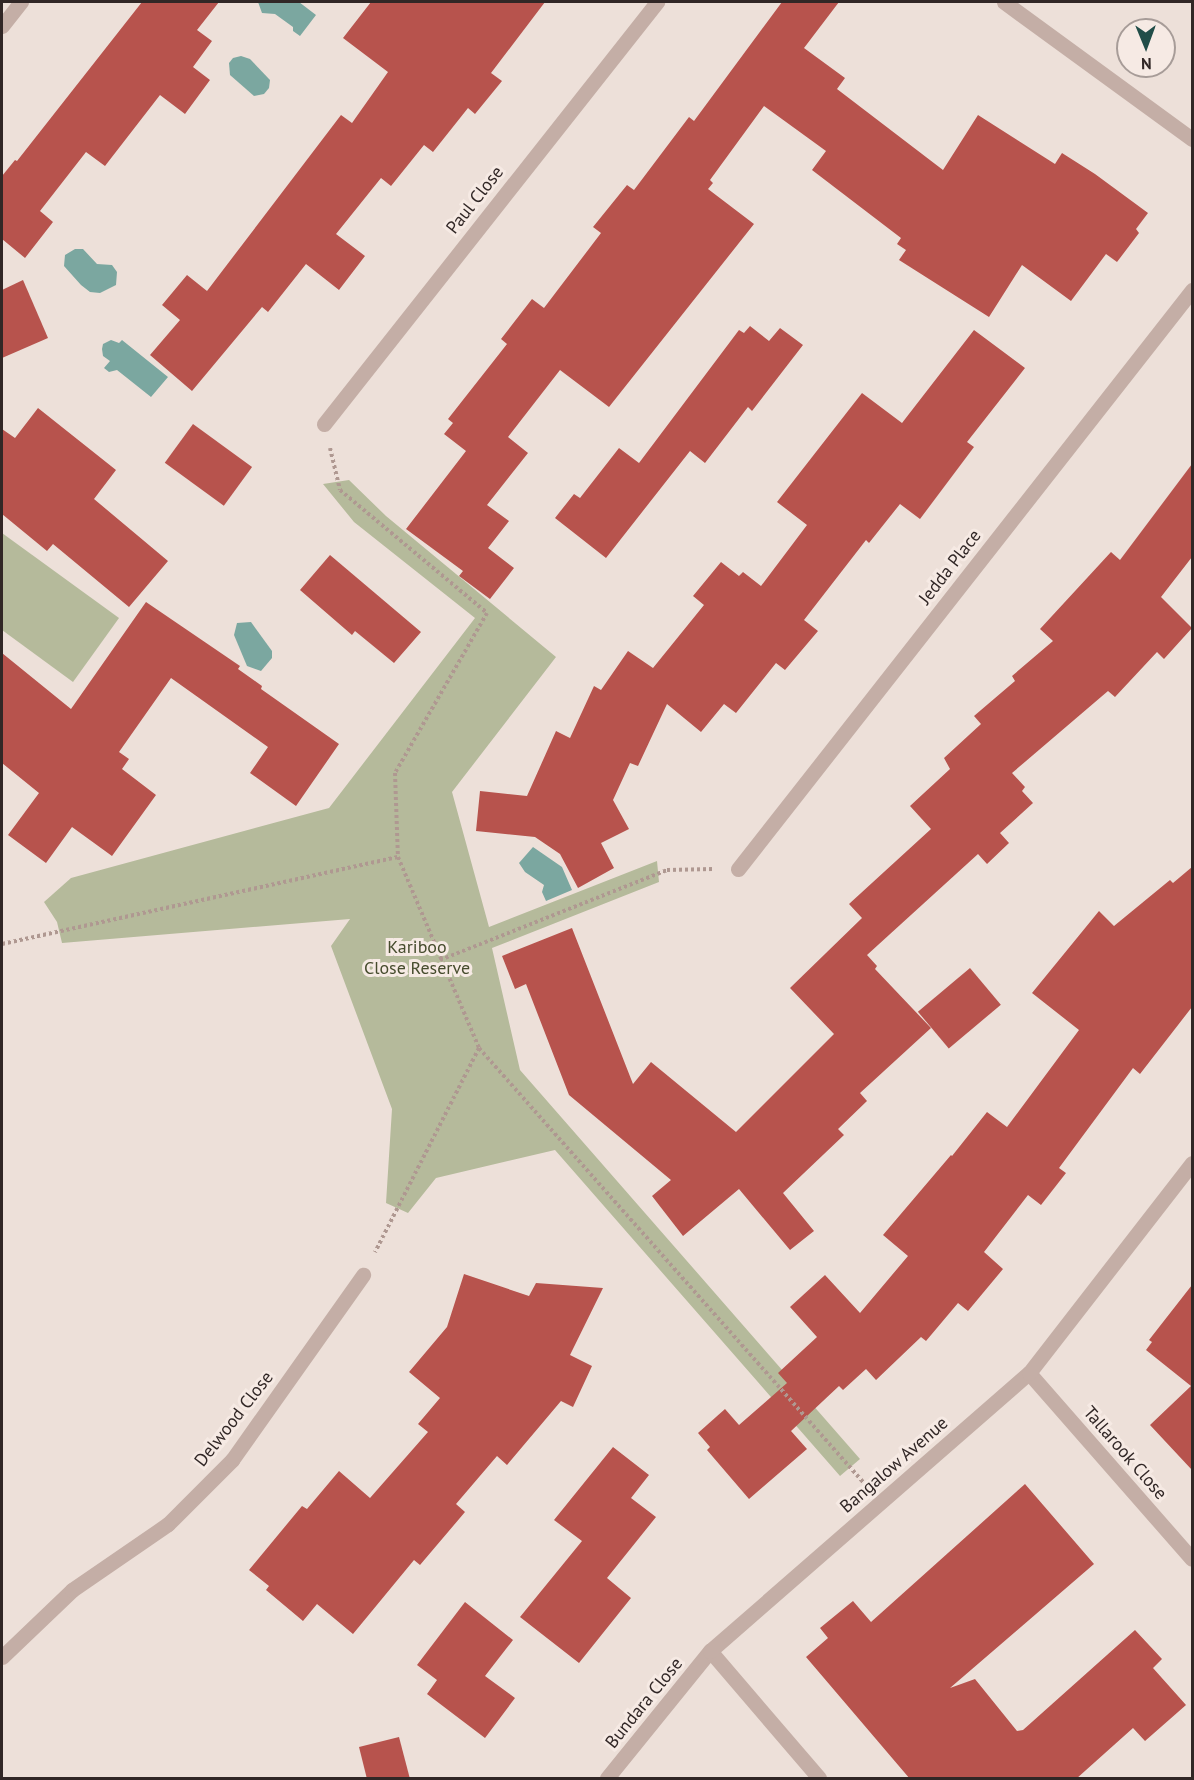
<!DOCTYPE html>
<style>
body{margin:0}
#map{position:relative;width:1194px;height:1780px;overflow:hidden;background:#ede0d9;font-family:"PT Sans",sans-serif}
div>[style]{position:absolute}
.green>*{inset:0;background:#b5ba9b}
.water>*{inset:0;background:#7ba7a0}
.building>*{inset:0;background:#b7534d;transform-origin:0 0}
.path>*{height:4px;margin-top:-2px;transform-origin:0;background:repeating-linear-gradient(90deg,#af9891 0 3px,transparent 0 6px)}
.minor>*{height:15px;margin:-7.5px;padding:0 7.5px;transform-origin:7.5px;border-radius:7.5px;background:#c4aea6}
span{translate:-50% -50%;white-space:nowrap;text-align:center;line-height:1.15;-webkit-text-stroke:6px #f6eae4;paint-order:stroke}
.street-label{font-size:18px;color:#312726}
.park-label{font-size:18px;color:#464c2d}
.frame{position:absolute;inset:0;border:3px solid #312726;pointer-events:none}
.north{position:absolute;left:1116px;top:18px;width:60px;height:60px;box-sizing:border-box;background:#f6eae4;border:2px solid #a79c98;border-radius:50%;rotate:179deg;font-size:16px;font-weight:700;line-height:24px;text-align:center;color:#312726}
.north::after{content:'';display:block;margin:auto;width:21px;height:27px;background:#214d48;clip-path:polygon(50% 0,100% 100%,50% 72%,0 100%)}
</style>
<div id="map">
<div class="green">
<i style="clip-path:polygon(349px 480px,386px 516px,556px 657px,452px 792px,489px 927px,657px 861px,659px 882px,492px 948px,520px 1070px,860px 1459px,840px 1476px,555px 1150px,436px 1178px,408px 1213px,386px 1203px,392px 1109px,331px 946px,350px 919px,62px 943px,57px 922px,44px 902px,71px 878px,329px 808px,475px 618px,354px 522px,323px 484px)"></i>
<i style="clip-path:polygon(2px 533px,119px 618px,73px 682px,2px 630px)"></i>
</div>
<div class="water">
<i style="clip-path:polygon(258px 2px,299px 2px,316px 15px,300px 36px,293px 31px,293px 27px,275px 14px,262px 13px)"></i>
<i style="clip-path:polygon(241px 56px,250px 59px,270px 80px,269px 88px,264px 94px,254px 96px,230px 75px,229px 63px,233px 58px)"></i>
<i style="clip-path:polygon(75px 249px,83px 249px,97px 264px,112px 265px,117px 272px,116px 285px,100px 293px,90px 292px,81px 285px,64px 266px,65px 255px)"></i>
<i style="clip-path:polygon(111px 340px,119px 343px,122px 340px,168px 377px,151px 397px,117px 370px,109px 372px,104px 368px,110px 361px,103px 356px,102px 349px,103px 344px)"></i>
<i style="clip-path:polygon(251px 622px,272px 651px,272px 658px,261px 671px,247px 666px,234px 635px,237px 623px)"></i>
<i style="clip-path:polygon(533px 847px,562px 867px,572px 890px,546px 901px,542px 892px,544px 885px,525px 872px,519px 863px)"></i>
</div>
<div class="building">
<i style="clip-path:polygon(142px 2px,219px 2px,197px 30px,212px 41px,193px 67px,210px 80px,185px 114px,160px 95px,105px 166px,86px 152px,40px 211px,53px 222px,25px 258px,2px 239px,2px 176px,15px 160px,17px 161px)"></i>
<i style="clip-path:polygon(371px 2px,545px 2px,491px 73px,502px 81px,475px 114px,468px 108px,433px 152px,424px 145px,391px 186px,381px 178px,336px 234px,365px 256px,339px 290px,306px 264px,268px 312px,262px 307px,192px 391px,150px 355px,180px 320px,162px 305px,187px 275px,207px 291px,341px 115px,352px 123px,388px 72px,343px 38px)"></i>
<i style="clip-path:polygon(782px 2px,839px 2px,804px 48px,845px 78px,837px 89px,943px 170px,978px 115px,1055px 164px,1062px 153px,1095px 174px,1148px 213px,1136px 229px,1139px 233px,1117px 262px,1106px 254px,1071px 301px,1022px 265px,989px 317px,899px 260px,906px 250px,897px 244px,901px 238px,812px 170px,826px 151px,764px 106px,710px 180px,713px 183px,708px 189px,754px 224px,609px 407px,560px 370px,508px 437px,528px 453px,487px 505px,509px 521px,488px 548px,514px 568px,490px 599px,459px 576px,463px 571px,406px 529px,466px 451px,444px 434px,453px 423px,448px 419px,507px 344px,501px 339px,532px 299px,544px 308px,601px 233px,593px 227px,627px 185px,634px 190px,689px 117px,694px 121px)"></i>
<i style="clip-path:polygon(23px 280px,48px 338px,2px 358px,2px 290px)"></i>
<i style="clip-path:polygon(750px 326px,769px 341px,780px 328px,803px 345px,752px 411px,748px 407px,705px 463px,690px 451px,606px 558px,555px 518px,574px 494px,580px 498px,619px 448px,639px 463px,739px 330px,744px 333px)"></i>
<i style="clip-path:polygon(974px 330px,1025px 368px,967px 442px,974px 447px,920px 519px,900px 504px,869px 543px,866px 540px,804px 620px,818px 631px,785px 670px,776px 663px,736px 713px,724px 704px,701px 732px,667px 704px,638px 766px,630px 763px,613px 800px,629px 829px,601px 843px,614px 868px,578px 888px,560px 854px,535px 837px,476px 831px,480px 791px,527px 796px,556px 731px,570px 738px,594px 686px,601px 690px,628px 651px,653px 668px,704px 605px,693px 596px,721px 562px,739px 576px,743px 572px,761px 586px,807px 525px,777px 502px,862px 393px,902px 423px)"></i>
<i style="clip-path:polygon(38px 408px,116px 470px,94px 499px,168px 561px,129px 607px,53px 544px,47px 551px,2px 514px,2px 429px,15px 438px)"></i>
<i style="left:193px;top:424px;width:73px;height:48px;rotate:36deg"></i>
<i style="clip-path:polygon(1192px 464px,1192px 557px,1161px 597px,1192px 628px,1164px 659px,1157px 652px,1115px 697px,1108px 691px,1012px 773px,1025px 787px,1022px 791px,1033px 803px,1000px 833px,1009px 843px,987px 864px,978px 854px,867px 955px,877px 966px,875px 969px,931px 1028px,860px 1093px,867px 1101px,838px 1129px,844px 1135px,783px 1193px,814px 1231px,790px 1250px,739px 1189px,683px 1236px,652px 1196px,671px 1180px,569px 1095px,526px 984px,515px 989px,502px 956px,572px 928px,633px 1084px,651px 1062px,736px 1132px,834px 1034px,790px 988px,862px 918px,849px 904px,931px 829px,910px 806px,950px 769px,944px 758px,981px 724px,974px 716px,1015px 681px,1012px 676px,1053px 641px,1040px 629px,1111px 552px,1120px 560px)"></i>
<i style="clip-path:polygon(330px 555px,421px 632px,394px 663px,355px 631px,352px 635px,300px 590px)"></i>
<i style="clip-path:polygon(146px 602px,240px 666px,238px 669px,262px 686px,261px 689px,339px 744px,296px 806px,250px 773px,268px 747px,171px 678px,119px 752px,129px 759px,122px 769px,156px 795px,112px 856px,72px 827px,46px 863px,8px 835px,39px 793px,2px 763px,2px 653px,71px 709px)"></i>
<i style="clip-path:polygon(1192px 867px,1192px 1007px,1140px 1074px,1133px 1068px,1059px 1168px,1066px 1173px,1041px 1205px,1028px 1195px,984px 1252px,1003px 1269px,968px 1311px,958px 1303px,926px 1341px,921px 1337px,876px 1380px,866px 1369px,843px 1390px,839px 1386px,791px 1431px,807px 1449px,749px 1499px,707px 1450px,710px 1447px,698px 1433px,725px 1409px,739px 1425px,787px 1383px,778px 1373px,817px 1337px,790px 1307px,825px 1275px,860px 1313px,908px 1256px,883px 1235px,951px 1155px,952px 1156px,987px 1112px,1007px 1127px,1079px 1030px,1032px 993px,1099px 911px,1114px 926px,1170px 880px,1173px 883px)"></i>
<i style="left:970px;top:968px;width:48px;height:68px;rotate:50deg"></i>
<i style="clip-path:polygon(464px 1274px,529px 1296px,536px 1283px,603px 1288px,570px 1355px,592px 1366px,573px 1407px,561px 1401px,507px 1465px,497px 1456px,456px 1504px,465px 1512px,420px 1565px,414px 1560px,353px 1634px,317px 1604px,303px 1621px,266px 1590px,269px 1586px,249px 1570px,302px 1506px,307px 1509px,339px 1471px,370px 1498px,428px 1432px,418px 1424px,440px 1398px,409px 1372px,447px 1327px)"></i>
<i style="clip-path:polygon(1192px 1285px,1192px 1470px,1150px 1425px,1191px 1386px,1146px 1350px,1152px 1342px,1149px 1340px)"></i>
<i style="clip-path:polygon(613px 1447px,649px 1475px,631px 1498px,656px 1517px,607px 1578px,631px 1598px,579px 1663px,520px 1617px,582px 1541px,554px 1520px)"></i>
<i style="clip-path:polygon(1025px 1484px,1094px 1564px,950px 1688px,975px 1679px,1017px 1731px,1023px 1730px,1135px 1630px,1162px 1659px,1153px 1668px,1186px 1705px,1145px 1741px,1133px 1728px,1076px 1779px,910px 1779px,806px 1657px,828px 1638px,820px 1628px,853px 1601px,871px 1622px)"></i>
<i style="clip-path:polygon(465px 1602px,513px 1640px,485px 1676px,515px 1698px,485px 1738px,427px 1694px,437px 1680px,417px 1665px)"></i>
<i style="clip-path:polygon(399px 1737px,410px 1779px,367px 1779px,359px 1747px)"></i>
</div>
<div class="path">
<i style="left:330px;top:448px;width:43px;rotate:76.6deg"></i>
<i style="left:340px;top:490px;width:192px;rotate:39.9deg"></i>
<i style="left:487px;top:613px;width:185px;rotate:119.9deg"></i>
<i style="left:395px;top:773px;width:84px;rotate:88deg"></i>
<i style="left:398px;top:857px;width:207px;rotate:67deg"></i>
<i style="left:479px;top:1048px;width:229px;rotate:117deg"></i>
<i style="left:2px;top:944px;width:405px;rotate:-12.4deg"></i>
<i style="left:440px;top:960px;width:244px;rotate:-21.6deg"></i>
<i style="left:667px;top:870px;width:46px;rotate:-1.2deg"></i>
<i style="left:479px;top:1048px;width:581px;rotate:48.49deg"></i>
</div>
<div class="minor">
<i style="left:1004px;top:2px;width:233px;rotate:36.1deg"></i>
<i style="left:2px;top:26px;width:31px;rotate:-52deg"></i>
<i style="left:324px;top:424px;width:538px;rotate:-51.72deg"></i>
<i style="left:738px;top:869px;width:736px;rotate:-51.9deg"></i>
<i style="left:1029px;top:1373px;width:247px;rotate:48.8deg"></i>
<i style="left:2px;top:1657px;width:97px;rotate:-43.7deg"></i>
<i style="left:72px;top:1590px;width:116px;rotate:-34.5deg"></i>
<i style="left:168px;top:1524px;width:91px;rotate:-45deg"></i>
<i style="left:232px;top:1460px;width:227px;rotate:-54.7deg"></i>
<i style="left:607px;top:1778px;width:164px;rotate:-51deg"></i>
<i style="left:819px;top:1778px;width:167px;rotate:-130.6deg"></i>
<i style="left:710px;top:1651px;width:423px;rotate:-41.1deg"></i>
<i style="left:1029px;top:1373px;width:266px;rotate:-52.2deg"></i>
</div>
<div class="street-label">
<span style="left:475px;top:200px;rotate:-52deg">Paul Close</span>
<span style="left:950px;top:567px;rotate:-52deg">Jedda Place</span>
<span style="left:234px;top:1419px;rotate:-52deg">Delwood Close</span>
<span style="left:1125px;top:1453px;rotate:49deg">Tallarook Close</span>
<span style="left:894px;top:1465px;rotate:-41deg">Bangalow Avenue</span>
<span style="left:644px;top:1703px;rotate:-51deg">Bundara Close</span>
</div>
<div class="park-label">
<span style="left:417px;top:958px">Kariboo<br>Close Reserve</span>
</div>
<div class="frame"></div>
<div class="north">N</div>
</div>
